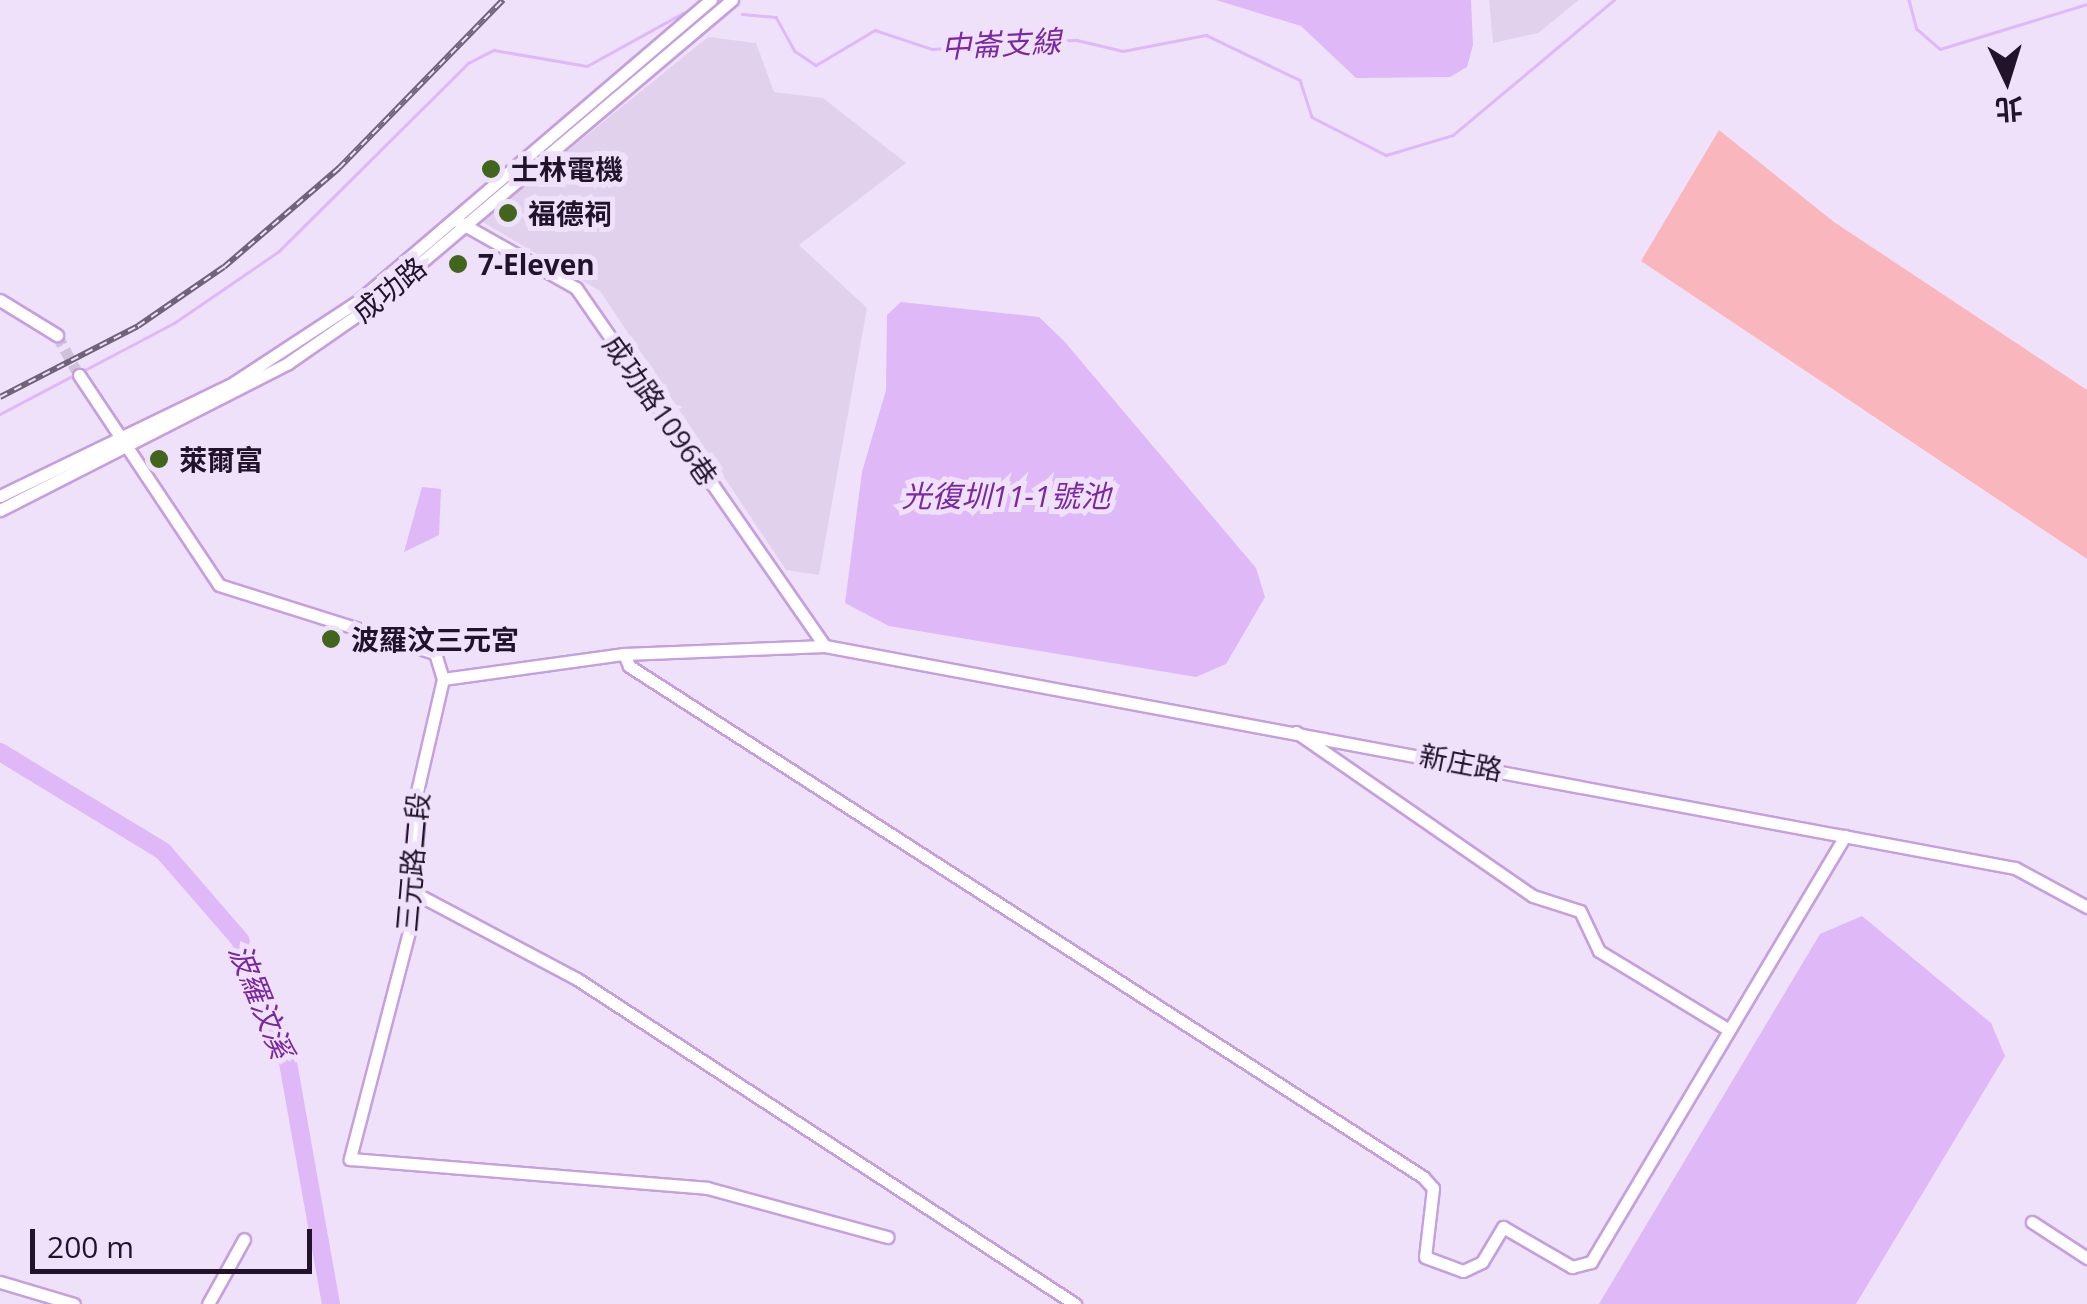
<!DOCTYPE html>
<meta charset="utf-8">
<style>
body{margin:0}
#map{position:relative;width:2087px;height:1304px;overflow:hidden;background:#f0e1fb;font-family:"Open Sans","Noto Sans TC",sans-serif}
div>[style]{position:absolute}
.built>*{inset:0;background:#e2d1ed}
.green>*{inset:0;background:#fab6bd}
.water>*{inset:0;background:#deb8f7}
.stream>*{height:2.5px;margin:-1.25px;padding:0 1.25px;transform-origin:1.25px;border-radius:1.25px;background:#deb8f7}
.river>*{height:18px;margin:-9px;padding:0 9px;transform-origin:9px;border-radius:9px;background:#deb8f7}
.minor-tunnel>*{height:11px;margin-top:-5.5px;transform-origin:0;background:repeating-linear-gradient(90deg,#d1c2dc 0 11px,transparent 0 16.5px)}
.roads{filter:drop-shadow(2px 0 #c59fde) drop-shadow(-2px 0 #c59fde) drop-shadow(0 2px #c59fde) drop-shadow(0 -2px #c59fde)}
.minor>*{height:11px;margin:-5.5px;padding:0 5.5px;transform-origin:5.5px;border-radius:5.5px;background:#fff}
.rail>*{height:6px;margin-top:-3px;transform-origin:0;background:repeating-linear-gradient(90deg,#f0e1fb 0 8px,#71627a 0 16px);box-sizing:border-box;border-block:2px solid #71627a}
.dots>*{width:28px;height:28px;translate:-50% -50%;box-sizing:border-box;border:5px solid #f0e1fb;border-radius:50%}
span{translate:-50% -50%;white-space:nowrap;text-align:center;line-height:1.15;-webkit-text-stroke:10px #f0e1fb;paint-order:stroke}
.poi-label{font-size:28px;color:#22132b;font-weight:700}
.left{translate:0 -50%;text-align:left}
.street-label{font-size:28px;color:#22132b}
.water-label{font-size:30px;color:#7a28a2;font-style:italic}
.north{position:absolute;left:1957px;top:30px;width:100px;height:100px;-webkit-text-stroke:8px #f0e1fb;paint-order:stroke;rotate:176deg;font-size:28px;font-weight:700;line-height:40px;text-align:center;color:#22132b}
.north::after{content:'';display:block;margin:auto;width:35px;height:45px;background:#22132b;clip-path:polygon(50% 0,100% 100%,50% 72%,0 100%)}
.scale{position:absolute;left:30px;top:1229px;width:282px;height:45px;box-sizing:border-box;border:5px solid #22132b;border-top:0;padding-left:12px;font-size:30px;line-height:35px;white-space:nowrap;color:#22132b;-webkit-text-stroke:8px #f0e1fb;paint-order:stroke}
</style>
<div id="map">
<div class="built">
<i style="clip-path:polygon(1489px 0,1579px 0,1538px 33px,1493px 43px)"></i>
<i style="clip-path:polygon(708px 37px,756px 43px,774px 92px,823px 98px,906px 163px,799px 245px,867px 308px,819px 575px,786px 570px,600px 291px,481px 221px)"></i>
</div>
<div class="green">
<i style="clip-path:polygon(1719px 130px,1834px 222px,2087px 390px,2087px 559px,1641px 261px)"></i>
</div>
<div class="water">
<i style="clip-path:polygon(1216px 0,1471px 0,1473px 45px,1467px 67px,1450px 77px,1356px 78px,1301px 26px)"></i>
<i style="clip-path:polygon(901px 302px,1039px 317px,1064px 341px,1256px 568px,1265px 597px,1226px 664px,1196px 677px,889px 626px,845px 603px,862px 472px,886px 390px,887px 315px)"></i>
<i style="clip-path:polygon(422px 487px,441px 489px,439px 535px,404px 552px)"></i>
<i style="clip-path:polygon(1862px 916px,1991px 1023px,2005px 1056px,1856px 1304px,1599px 1304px,1820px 934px)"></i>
</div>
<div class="stream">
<i style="left:1909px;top:0;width:30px;rotate:75deg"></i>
<i style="left:1917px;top:29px;width:30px;rotate:41deg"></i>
<i style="left:1940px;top:49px;width:154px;rotate:-17deg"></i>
<i style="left:742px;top:14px;width:34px;rotate:5deg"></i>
<i style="left:776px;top:17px;width:39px;rotate:61deg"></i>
<i style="left:795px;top:51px;width:25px;rotate:34deg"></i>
<i style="left:816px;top:65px;width:69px;rotate:-30.7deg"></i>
<i style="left:875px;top:30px;width:60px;rotate:18.4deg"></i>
<i style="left:932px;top:49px;width:145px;rotate:-3.6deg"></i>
<i style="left:1077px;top:40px;width:47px;rotate:13.4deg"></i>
<i style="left:1123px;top:51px;width:85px;rotate:-10.9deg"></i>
<i style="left:1206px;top:35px;width:104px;rotate:25.6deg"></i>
<i style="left:1300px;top:80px;width:39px;rotate:72deg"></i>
<i style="left:1312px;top:117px;width:83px;rotate:27.2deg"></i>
<i style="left:1386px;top:155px;width:70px;rotate:-16.6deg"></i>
<i style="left:1453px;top:135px;width:210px;rotate:-40deg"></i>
<i style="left:81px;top:372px;width:105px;rotate:-27.8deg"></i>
<i style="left:174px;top:323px;width:127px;rotate:-34.4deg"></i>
<i style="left:279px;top:251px;width:267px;rotate:-44.8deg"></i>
<i style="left:468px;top:63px;width:29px;rotate:-27deg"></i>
<i style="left:494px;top:50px;width:94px;rotate:9.8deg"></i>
<i style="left:587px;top:66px;width:110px;rotate:-28.9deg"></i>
<i style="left:0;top:414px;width:84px;rotate:-27.8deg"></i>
</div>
<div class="river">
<i style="left:0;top:752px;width:191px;rotate:31.3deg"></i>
<i style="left:163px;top:851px;width:118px;rotate:49.1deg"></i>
<i style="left:240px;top:940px;width:115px;rotate:67deg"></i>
<i style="left:285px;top:1046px;width:262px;rotate:79.9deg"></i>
</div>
<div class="minor-tunnel">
<i style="left:57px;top:335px;width:46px;rotate:61.2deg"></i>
</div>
<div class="roads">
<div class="minor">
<i style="left:459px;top:222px;width:134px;rotate:29.4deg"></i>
<i style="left:576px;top:288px;width:436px;rotate:55.2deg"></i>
<i style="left:0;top:300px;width:67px;rotate:31.6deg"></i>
<i style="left:79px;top:375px;width:252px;rotate:56.3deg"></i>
<i style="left:219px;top:585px;width:226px;rotate:17.5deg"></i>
<i style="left:435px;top:653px;width:27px;rotate:73deg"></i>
<i style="left:443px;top:679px;width:124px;rotate:103deg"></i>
<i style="left:415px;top:800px;width:124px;rotate:91.8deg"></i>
<i style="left:411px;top:924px;width:243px;rotate:104.6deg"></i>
<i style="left:350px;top:1159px;width:358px;rotate:4.6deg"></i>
<i style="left:707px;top:1188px;width:187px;rotate:15.2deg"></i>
<i style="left:0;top:496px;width:255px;rotate:-25.8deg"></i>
<i style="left:230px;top:385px;width:153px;rotate:-33.3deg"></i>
<i style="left:358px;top:301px;width:464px;rotate:-40.5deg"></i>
<i style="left:0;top:510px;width:323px;rotate:-27deg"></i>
<i style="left:288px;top:363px;width:95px;rotate:-34.7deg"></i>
<i style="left:366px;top:309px;width:479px;rotate:-40.2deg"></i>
<i style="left:624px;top:654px;width:13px;rotate:67deg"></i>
<i style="left:629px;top:666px;width:944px;rotate:32.76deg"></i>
<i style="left:1423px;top:1177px;width:15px;rotate:48deg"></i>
<i style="left:1433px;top:1188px;width:69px;rotate:96.6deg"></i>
<i style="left:1425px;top:1257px;width:40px;rotate:20.2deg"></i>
<i style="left:1463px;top:1271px;width:21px;rotate:-25deg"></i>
<i style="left:1482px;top:1262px;width:41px;rotate:-59deg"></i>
<i style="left:1503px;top:1227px;width:80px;rotate:30.1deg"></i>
<i style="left:1572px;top:1267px;width:20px;rotate:-15deg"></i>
<i style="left:1591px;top:1262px;width:496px;rotate:-59.2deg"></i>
<i style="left:443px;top:679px;width:183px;rotate:-7.9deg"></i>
<i style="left:624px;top:654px;width:201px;rotate:-2.3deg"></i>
<i style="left:825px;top:646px;width:1211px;rotate:10.57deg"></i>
<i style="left:2015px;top:868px;width:82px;rotate:28.4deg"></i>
<i style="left:1296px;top:732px;width:288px;rotate:34.7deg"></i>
<i style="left:1533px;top:896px;width:49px;rotate:17.7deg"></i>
<i style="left:1580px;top:911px;width:44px;rotate:64.6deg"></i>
<i style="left:1599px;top:951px;width:152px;rotate:31.3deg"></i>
<i style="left:411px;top:891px;width:188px;rotate:27.9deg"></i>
<i style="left:577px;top:979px;width:595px;rotate:33.13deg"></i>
<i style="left:2032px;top:1222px;width:66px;rotate:33.2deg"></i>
<i style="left:0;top:1282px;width:77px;rotate:16.6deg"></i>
<i style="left:208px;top:1304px;width:74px;rotate:-61deg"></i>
</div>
</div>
<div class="rail">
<i style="left:0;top:397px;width:155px;rotate:-27.2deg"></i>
<i style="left:138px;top:326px;width:104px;rotate:-34.5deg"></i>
<i style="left:224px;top:267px;width:152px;rotate:-40.7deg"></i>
<i style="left:339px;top:168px;width:235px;rotate:-45.7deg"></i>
</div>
<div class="dots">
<i style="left:491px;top:169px;background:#42651d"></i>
<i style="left:508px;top:213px;background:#42651d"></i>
<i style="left:458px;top:264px;background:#42651d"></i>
<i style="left:159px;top:459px;background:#42651d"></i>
<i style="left:331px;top:639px;background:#42651d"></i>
</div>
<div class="poi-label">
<span class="left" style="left:511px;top:169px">士林電機</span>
<span class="left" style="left:528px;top:213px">福德祠</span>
<span class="left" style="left:478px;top:264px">7-Eleven</span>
<span class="left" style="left:179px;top:459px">萊爾富</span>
<span class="left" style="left:351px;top:639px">波羅汶三元宮</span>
</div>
<div class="street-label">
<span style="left:389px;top:289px;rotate:-39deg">成功路</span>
<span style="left:661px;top:410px;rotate:55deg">成功路1096巷</span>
<span style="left:1461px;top:762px;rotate:11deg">新庄路</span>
<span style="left:412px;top:862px;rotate:-85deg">三元路二段</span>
</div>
<div class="water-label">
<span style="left:1001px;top:44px;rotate:-3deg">中崙支線</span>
<span style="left:1006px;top:496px">光復圳11-1號池</span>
<span style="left:261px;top:1001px;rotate:68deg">波羅汶溪</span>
</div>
<div class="north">北</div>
<div class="scale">200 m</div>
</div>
